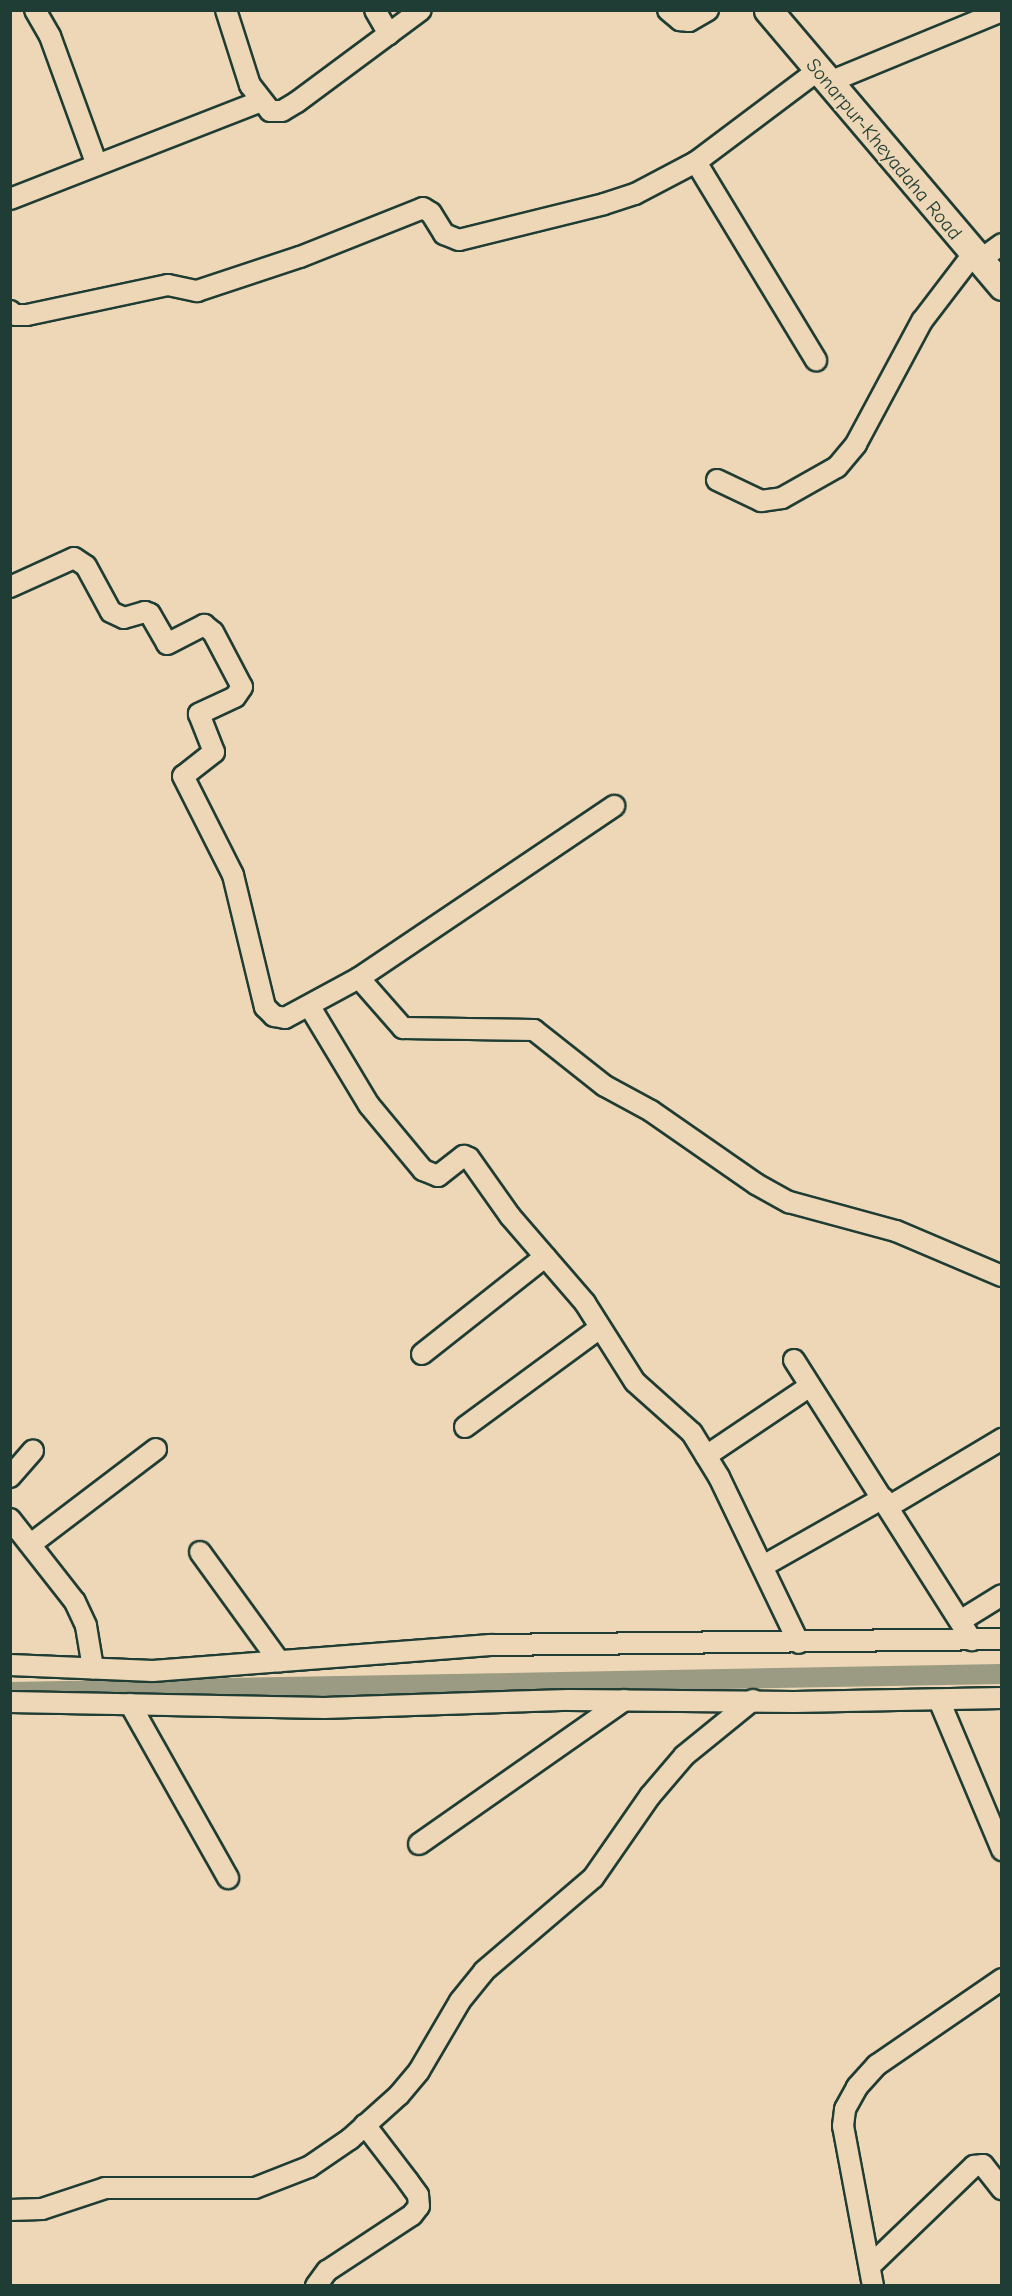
<!DOCTYPE html>
<style>
body{margin:0}
#map{position:relative;width:1012px;height:2296px;overflow:hidden;background:#edd7b6;font-family:"Comic Neue",sans-serif}
div>[style]{position:absolute}
.canal>*{height:20px;margin:-10px;padding:0 10px;transform-origin:10px;border-radius:10px;background:#9b9b83}
.roads{filter:drop-shadow(2px 0 #1f3d34) drop-shadow(-2px 0 #1f3d34) drop-shadow(0 2px #1f3d34) drop-shadow(0 -2px #1f3d34)}
.street>*{height:20px;margin:-10px;padding:0 10px;transform-origin:10px;border-radius:10px;background:#edd7b6}
.secondary>*{height:27px;margin:-13.5px;padding:0 13.5px;transform-origin:13.5px;border-radius:13.5px;background:#edd7b6}
span{translate:-50% -50%;white-space:nowrap;text-align:center;line-height:1.15;-webkit-text-stroke:4.5px #edd7b6;paint-order:stroke}
.street-label{font-size:20px;color:#1f3d34}
.frame{position:absolute;inset:0;border:12px solid #1f3d34;pointer-events:none}
</style>
<div id="map">
<div class="canal">
<i style="left:10px;top:1692px;width:992px;rotate:-1.04deg"></i>
</div>
<div class="roads">
<div class="street">
<i style="left:35px;top:10px;width:30px;rotate:60deg"></i>
<i style="left:50px;top:36px;width:137px;rotate:70deg"></i>
<i style="left:226px;top:10px;width:79px;rotate:72.3deg"></i>
<i style="left:250px;top:85px;width:33px;rotate:52deg"></i>
<i style="left:270px;top:111px;width:12px"></i>
<i style="left:282px;top:111px;width:17px;rotate:-31deg"></i>
<i style="left:297px;top:102px;width:154px;rotate:-36.6deg"></i>
<i style="left:375px;top:10px;width:28px;rotate:60deg"></i>
<i style="left:668px;top:10px;width:16px;rotate:40deg"></i>
<i style="left:680px;top:20px;width:9px;rotate:6deg"></i>
<i style="left:689px;top:21px;width:22px;rotate:-30deg"></i>
<i style="left:827px;top:83px;width:189px;rotate:-22.4deg"></i>
<i style="left:696px;top:162px;width:232px;rotate:58.8deg"></i>
<i style="left:10px;top:199px;width:267px;rotate:-21.3deg"></i>
<i style="left:980px;top:260px;width:27px;rotate:-36deg"></i>
<i style="left:10px;top:311px;width:6px;rotate:39deg"></i>
<i style="left:15px;top:315px;width:12px"></i>
<i style="left:27px;top:315px;width:144px;rotate:-12deg"></i>
<i style="left:168px;top:285px;width:30px;rotate:12deg"></i>
<i style="left:197px;top:291px;width:108px;rotate:-18.3deg"></i>
<i style="left:300px;top:257px;width:132px;rotate:-21.7deg"></i>
<i style="left:423px;top:208px;width:9px;rotate:32deg"></i>
<i style="left:431px;top:213px;width:25px;rotate:58deg"></i>
<i style="left:444px;top:234px;width:16px;rotate:22deg"></i>
<i style="left:459px;top:240px;width:149px;rotate:-13.9deg"></i>
<i style="left:604px;top:204px;width:33px;rotate:-18deg"></i>
<i style="left:635px;top:194px;width:69px;rotate:-27.7deg"></i>
<i style="left:696px;top:162px;width:151px;rotate:-36.9deg"></i>
<i style="left:717px;top:480px;width:49px;rotate:25.5deg"></i>
<i style="left:761px;top:501px;width:21px;rotate:-8deg"></i>
<i style="left:782px;top:498px;width:63px;rotate:-29.4deg"></i>
<i style="left:837px;top:467px;width:30px;rotate:-50deg"></i>
<i style="left:856px;top:444px;width:140px;rotate:-61.8deg"></i>
<i style="left:922px;top:321px;width:86px;rotate:-52.6deg"></i>
<i style="left:10px;top:587px;width:70px;rotate:-24.4deg"></i>
<i style="left:74px;top:558px;width:14px;rotate:34deg"></i>
<i style="left:86px;top:566px;width:52px;rotate:61.5deg"></i>
<i style="left:111px;top:612px;width:14px;rotate:25deg"></i>
<i style="left:124px;top:618px;width:22px;rotate:-16deg"></i>
<i style="left:145px;top:612px;width:5px;rotate:22deg"></i>
<i style="left:150px;top:614px;width:34px;rotate:60deg"></i>
<i style="left:167px;top:644px;width:42px;rotate:-27.2deg"></i>
<i style="left:204px;top:625px;width:11px;rotate:38deg"></i>
<i style="left:213px;top:632px;width:62px;rotate:62.2deg"></i>
<i style="left:242px;top:687px;width:12px;rotate:125deg"></i>
<i style="left:235px;top:697px;width:40px;rotate:155deg"></i>
<i style="left:199px;top:714px;width:41px;rotate:68.5deg"></i>
<i style="left:214px;top:752px;width:39px;rotate:142deg"></i>
<i style="left:183px;top:776px;width:111px;rotate:63.2deg"></i>
<i style="left:233px;top:875px;width:136px;rotate:76.4deg"></i>
<i style="left:265px;top:1007px;width:13px;rotate:45deg"></i>
<i style="left:274px;top:1016px;width:11px;rotate:10deg"></i>
<i style="left:285px;top:1018px;width:84px;rotate:-28.4deg"></i>
<i style="left:359px;top:978px;width:67px;rotate:48.7deg"></i>
<i style="left:403px;top:1028px;width:131px;rotate:0.9deg"></i>
<i style="left:534px;top:1030px;width:90px;rotate:38.3deg"></i>
<i style="left:605px;top:1086px;width:52px;rotate:28.5deg"></i>
<i style="left:651px;top:1111px;width:128px;rotate:34.8deg"></i>
<i style="left:756px;top:1184px;width:38px;rotate:29deg"></i>
<i style="left:789px;top:1202px;width:111px;rotate:15.2deg"></i>
<i style="left:896px;top:1231px;width:115px;rotate:23deg"></i>
<i style="left:359px;top:978px;width:308px;rotate:-34deg"></i>
<i style="left:310px;top:1007px;width:114px;rotate:59deg"></i>
<i style="left:369px;top:1105px;width:85px;rotate:50.3deg"></i>
<i style="left:423px;top:1170px;width:16px;rotate:22deg"></i>
<i style="left:438px;top:1176px;width:33px;rotate:-38deg"></i>
<i style="left:464px;top:1156px;width:5px;rotate:22deg"></i>
<i style="left:469px;top:1158px;width:71px;rotate:54.7deg"></i>
<i style="left:510px;top:1216px;width:115px;rotate:49.2deg"></i>
<i style="left:585px;top:1303px;width:93px;rotate:57.7deg"></i>
<i style="left:635px;top:1382px;width:76px;rotate:41.8deg"></i>
<i style="left:692px;top:1433px;width:52px;rotate:58.5deg"></i>
<i style="left:719px;top:1477px;width:184px;rotate:64.3deg"></i>
<i style="left:422px;top:1354px;width:157px;rotate:-38.3deg"></i>
<i style="left:794px;top:1360px;width:332px;rotate:57.6deg"></i>
<i style="left:465px;top:1427px;width:167px;rotate:-36.3deg"></i>
<i style="left:706px;top:1456px;width:125px;rotate:-33.9deg"></i>
<i style="left:10px;top:1477px;width:35px;rotate:-49deg"></i>
<i style="left:888px;top:1507px;width:133px;rotate:-30.8deg"></i>
<i style="left:10px;top:1519px;width:105px;rotate:51.9deg"></i>
<i style="left:75px;top:1602px;width:26px;rotate:65deg"></i>
<i style="left:86px;top:1626px;width:43px;rotate:80.5deg"></i>
<i style="left:31px;top:1544px;width:157px;rotate:-37.2deg"></i>
<i style="left:200px;top:1552px;width:135px;rotate:54.1deg"></i>
<i style="left:763px;top:1566px;width:138px;rotate:-29.5deg"></i>
<i style="left:960px;top:1621px;width:49px;rotate:-31.8deg"></i>
<i style="left:10px;top:1665px;width:143px;rotate:2.4deg"></i>
<i style="left:153px;top:1671px;width:338px;rotate:-4.4deg"></i>
<i style="left:490px;top:1645px;width:512px;rotate:-0.67deg"></i>
<i style="left:939px;top:1700px;width:163px;rotate:67.2deg"></i>
<i style="left:10px;top:1702px;width:314px;rotate:1.1deg"></i>
<i style="left:324px;top:1708px;width:245px;rotate:-1.9deg"></i>
<i style="left:569px;top:1700px;width:225px;rotate:0.5deg"></i>
<i style="left:794px;top:1702px;width:208px;rotate:-1.1deg"></i>
<i style="left:130px;top:1704px;width:200px;rotate:60.6deg"></i>
<i style="left:419px;top:1844px;width:251px;rotate:-35deg"></i>
<i style="left:10px;top:2210px;width:32px;rotate:-2deg"></i>
<i style="left:42px;top:2209px;width:66px;rotate:-18.4deg"></i>
<i style="left:105px;top:2188px;width:150px"></i>
<i style="left:255px;top:2188px;width:58px;rotate:-21.3deg"></i>
<i style="left:309px;top:2167px;width:50px;rotate:-34.3deg"></i>
<i style="left:350px;top:2139px;width:66px;rotate:-41.9deg"></i>
<i style="left:399px;top:2095px;width:31px;rotate:-50deg"></i>
<i style="left:419px;top:2071px;width:81px;rotate:-59.6deg"></i>
<i style="left:460px;top:2001px;width:38px;rotate:-51deg"></i>
<i style="left:484px;top:1971px;width:143px;rotate:-40.5deg"></i>
<i style="left:593px;top:1878px;width:100px;rotate:-55.2deg"></i>
<i style="left:650px;top:1796px;width:52px;rotate:-49.6deg"></i>
<i style="left:684px;top:1756px;width:89px;rotate:-39.1deg"></i>
<i style="left:871px;top:2265px;width:143px;rotate:-43.9deg"></i>
<i style="left:974px;top:2166px;width:9px;rotate:-6deg"></i>
<i style="left:983px;top:2165px;width:31px;rotate:52deg"></i>
<i style="left:316px;top:2286px;width:19px;rotate:-54deg"></i>
<i style="left:327px;top:2271px;width:102px;rotate:-33.4deg"></i>
<i style="left:412px;top:2215px;width:11px;rotate:-52deg"></i>
<i style="left:419px;top:2206px;width:11px;rotate:-95deg"></i>
<i style="left:418px;top:2195px;width:17px;rotate:-126deg"></i>
<i style="left:408px;top:2181px;width:71px;rotate:-127.5deg"></i>
<i style="left:873px;top:2286px;width:163px;rotate:-100.6deg"></i>
<i style="left:843px;top:2126px;width:17px;rotate:-83deg"></i>
<i style="left:845px;top:2109px;width:25px;rotate:-61deg"></i>
<i style="left:857px;top:2087px;width:30px;rotate:-48deg"></i>
<i style="left:877px;top:2065px;width:152px;rotate:-34.5deg"></i>
</div>
<div class="secondary">
<i style="left:768px;top:10px;width:362px;rotate:49.7deg"></i>
</div>
</div>
<div class="street-label">
<span style="left:884px;top:149px;rotate:50deg">Sonarpur-Kheyadaha Road</span>
</div>
<div class="frame"></div>
</div>
